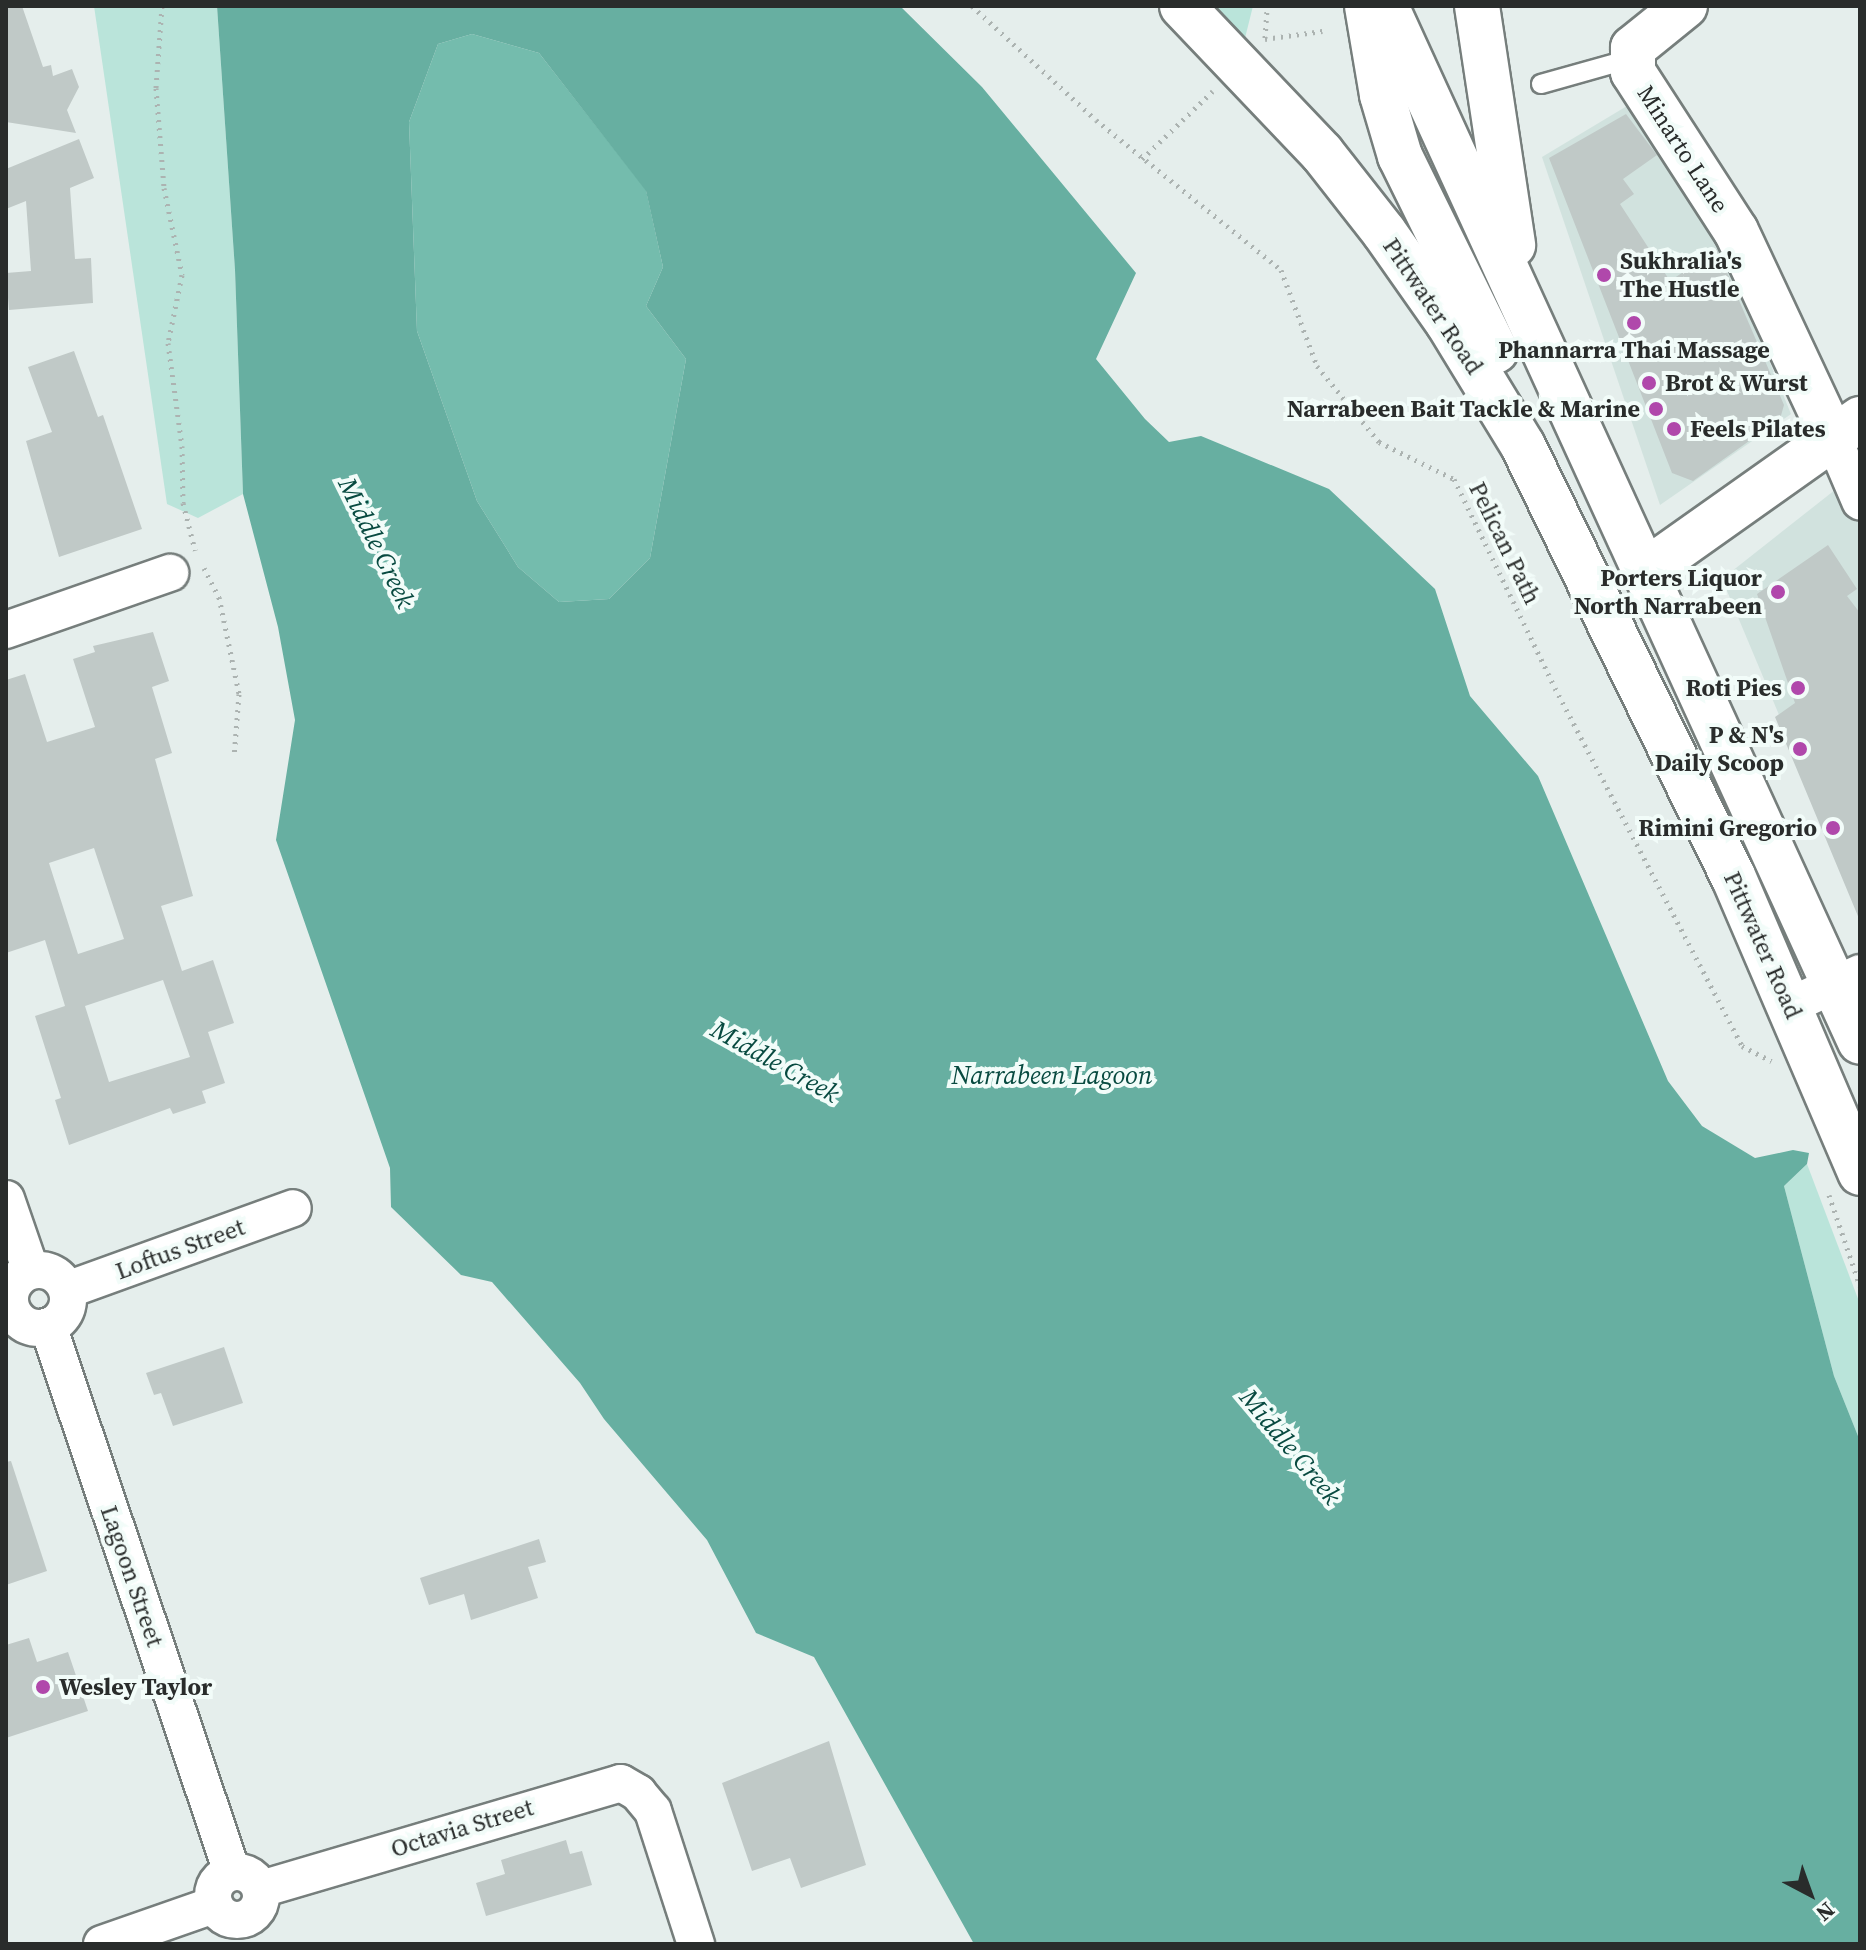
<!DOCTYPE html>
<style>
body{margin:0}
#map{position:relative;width:1866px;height:1950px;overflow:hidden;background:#e5eeec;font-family:"Source Serif 4",serif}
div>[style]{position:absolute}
.built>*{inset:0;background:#d1e2de}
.green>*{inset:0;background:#bae4da}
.forest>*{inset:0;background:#74bcad}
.water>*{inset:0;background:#67afa1}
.building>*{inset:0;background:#c0c9c7}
.path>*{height:5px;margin-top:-2.5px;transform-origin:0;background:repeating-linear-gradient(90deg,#acb3b1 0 2px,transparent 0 8px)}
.roads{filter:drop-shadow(2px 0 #767e7c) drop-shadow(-2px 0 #767e7c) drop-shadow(0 2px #767e7c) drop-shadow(0 -2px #767e7c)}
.service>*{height:18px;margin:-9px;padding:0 9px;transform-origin:9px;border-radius:9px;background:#fff}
.minor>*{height:36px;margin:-18px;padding:0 18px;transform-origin:18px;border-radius:18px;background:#fff}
.minor>.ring{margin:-18px;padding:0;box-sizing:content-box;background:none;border:36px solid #fff;border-radius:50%}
.tertiary>*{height:44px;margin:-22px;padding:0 22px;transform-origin:22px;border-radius:22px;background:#fff}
.trunk>*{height:44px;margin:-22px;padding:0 22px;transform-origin:22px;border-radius:22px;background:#fff}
.dots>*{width:22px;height:22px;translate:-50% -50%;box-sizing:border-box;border:4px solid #f2fcf9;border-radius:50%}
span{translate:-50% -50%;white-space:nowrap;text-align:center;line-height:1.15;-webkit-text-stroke:8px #f2fcf9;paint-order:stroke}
.street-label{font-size:24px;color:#292c2b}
.poi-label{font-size:24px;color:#292c2b;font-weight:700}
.left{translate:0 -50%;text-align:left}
.right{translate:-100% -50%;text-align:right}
.water-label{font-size:26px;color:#084a40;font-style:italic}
.frame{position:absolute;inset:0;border:8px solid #292c2b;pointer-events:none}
.north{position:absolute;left:1770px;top:1854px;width:80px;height:80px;-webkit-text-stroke:6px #f2fcf9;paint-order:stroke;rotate:139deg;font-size:22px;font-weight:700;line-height:32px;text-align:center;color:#292c2b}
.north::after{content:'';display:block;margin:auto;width:28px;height:36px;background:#292c2b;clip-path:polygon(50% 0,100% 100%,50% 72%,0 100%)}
</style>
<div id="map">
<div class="built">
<i style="clip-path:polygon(1627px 106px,1718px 236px,1791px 414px,1660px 505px,1542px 157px)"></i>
<i style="clip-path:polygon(1845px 482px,1860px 524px,1860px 908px,1722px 579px)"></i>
</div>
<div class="green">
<i style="clip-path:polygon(94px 6px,217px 6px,235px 270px,243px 494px,198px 518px,167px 504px)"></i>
<i style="clip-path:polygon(1212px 6px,1253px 6px,1245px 38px)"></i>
<i style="clip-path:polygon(1807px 1164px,1860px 1304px,1860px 1441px,1834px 1376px,1784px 1186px)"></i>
</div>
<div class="forest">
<i style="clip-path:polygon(472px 34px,539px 53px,646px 190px,663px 267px,646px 306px,686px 359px,650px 558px,609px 599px,559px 602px,518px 567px,477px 501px,417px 331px,409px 122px,438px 44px)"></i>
</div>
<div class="water">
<i style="clip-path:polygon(evenodd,217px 6px,900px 6px,982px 87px,1136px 273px,1096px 359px,1145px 419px,1169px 442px,1201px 436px,1329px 489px,1435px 589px,1470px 696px,1538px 776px,1668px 1081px,1702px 1126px,1755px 1158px,1793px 1150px,1809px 1153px,1807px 1164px,1784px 1186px,1834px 1376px,1860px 1441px,1860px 1944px,974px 1944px,814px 1657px,756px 1633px,707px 1540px,604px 1419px,580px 1383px,492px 1282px,461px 1275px,391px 1207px,390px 1168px,276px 840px,295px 720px,278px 627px,243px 494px,235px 270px,217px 6px,472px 34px,539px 53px,646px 191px,663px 267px,646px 306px,686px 359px,650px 558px,609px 599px,559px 602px,518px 567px,477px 501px,417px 331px,409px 122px,438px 44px,472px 34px)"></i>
</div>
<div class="building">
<i style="clip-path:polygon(6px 6px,22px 6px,43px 67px,51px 65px,53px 76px,72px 69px,79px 87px,67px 110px,76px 133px,6px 122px)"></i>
<i style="clip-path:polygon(1626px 114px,1657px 155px,1623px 179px,1634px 194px,1620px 204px,1670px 281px,1717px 249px,1784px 405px,1780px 419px,1693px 481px,1672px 473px,1549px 158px)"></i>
<i style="clip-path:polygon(79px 139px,94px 178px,70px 188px,75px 259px,91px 258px,93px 303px,9px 310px,6px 273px,31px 271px,26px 201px,6px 209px,6px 169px)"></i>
<i style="clip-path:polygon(74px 351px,98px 417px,103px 415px,142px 529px,59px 557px,26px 441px,52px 432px,28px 367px)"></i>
<i style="clip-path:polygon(1828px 545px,1857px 589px,1847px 596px,1860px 613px,1860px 921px,1775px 717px,1795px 703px,1757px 594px)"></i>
<i style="clip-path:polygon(evenodd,153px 632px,169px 681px,152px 687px,172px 753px,155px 759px,193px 896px,161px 906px,182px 971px,213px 960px,234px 1023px,208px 1032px,225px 1083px,202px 1091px,206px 1103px,173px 1114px,170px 1108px,69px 1145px,55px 1100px,61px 1098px,35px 1016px,65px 1006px,45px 940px,6px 953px,6px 680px,25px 674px,47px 742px,95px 727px,73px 659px,95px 652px,93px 646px,153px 632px,94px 848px,124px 939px,78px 954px,49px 863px,94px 848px,153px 632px,163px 980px,190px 1057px,109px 1082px,85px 1006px,163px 980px)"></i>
<i style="clip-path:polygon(224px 1347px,243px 1403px,173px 1426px,161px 1393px,154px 1395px,146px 1373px)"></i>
<i style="clip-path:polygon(11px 1461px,47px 1571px,6px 1585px,6px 1462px)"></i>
<i style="clip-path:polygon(539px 1539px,546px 1562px,528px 1567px,538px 1598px,471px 1620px,464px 1594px,429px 1605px,420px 1578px)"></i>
<i style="clip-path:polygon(29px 1638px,37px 1662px,68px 1652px,88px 1711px,6px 1738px,6px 1645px)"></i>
<i style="clip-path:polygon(829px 1741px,866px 1865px,801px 1888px,790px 1858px,752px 1871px,722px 1783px)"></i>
<i style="clip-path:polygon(566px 1840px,570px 1854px,582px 1851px,592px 1885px,486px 1916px,476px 1883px,505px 1874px,501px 1860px)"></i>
</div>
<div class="path">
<i style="left:162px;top:6px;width:82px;rotate:94.2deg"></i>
<i style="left:156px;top:88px;width:100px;rotate:85.4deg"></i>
<i style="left:164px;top:188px;width:89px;rotate:78.3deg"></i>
<i style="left:182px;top:275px;width:69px;rotate:101.6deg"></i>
<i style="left:168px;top:343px;width:104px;rotate:82.3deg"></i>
<i style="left:182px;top:446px;width:57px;rotate:89deg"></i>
<i style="left:183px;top:503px;width:49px;rotate:75.7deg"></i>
<i style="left:972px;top:6px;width:168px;rotate:42.6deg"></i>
<i style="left:1096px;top:120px;width:238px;rotate:39deg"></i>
<i style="left:1281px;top:270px;width:103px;rotate:69.4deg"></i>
<i style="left:1317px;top:366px;width:98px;rotate:50.8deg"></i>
<i style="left:1379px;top:442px;width:84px;rotate:26.3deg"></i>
<i style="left:1454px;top:479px;width:232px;rotate:64.2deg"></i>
<i style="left:1555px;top:688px;width:404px;rotate:62.4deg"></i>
<i style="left:1742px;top:1046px;width:33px;rotate:27deg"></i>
<i style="left:1265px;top:38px;width:32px;rotate:-86deg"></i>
<i style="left:1265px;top:39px;width:58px;rotate:-8deg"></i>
<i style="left:1142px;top:159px;width:98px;rotate:-43.8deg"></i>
<i style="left:204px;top:568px;width:33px;rotate:63deg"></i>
<i style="left:219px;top:597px;width:99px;rotate:78.3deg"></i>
<i style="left:239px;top:694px;width:63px;rotate:94.5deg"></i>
<i style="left:1829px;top:1195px;width:96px;rotate:71.2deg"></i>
</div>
<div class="roads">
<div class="service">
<i style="left:1541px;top:84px;width:92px;rotate:-15.7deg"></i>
</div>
<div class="minor">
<i style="left:1833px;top:438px;width:69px;rotate:66.8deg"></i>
<i style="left:6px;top:630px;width:174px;rotate:-19.2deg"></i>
<i style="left:1789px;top:1006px;width:78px;rotate:-24.9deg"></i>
<i style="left:6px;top:1199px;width:76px;rotate:70.9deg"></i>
<i class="ring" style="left:10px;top:1270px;width:22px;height:22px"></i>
<i style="left:67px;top:1290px;width:240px;rotate:-19.9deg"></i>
<i style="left:48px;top:1326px;width:576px;rotate:71.38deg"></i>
<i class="ring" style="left:213px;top:1872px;width:12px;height:12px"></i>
<i style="left:261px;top:1889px;width:375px;rotate:-16.4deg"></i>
<i style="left:621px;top:1783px;width:20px;rotate:30deg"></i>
<i style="left:638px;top:1793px;width:23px;rotate:50deg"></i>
<i style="left:653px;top:1811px;width:140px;rotate:72.1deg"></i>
<i style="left:102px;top:1944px;width:119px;rotate:-19.2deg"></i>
</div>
<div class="tertiary">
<i style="left:1685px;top:6px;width:67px;rotate:141.1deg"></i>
<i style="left:1633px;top:48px;width:24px;rotate:90deg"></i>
<i style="left:1633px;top:72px;width:189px;rotate:57.1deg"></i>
<i style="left:1736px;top:231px;width:229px;rotate:64.9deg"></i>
<i style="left:1644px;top:572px;width:265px;rotate:-35.3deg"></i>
</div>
<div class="trunk">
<i style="left:1182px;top:6px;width:203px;rotate:46.4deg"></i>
<i style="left:1322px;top:153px;width:100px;rotate:51.9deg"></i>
<i style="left:1384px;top:232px;width:111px;rotate:54.9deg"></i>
<i style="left:1448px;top:323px;width:144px;rotate:58.6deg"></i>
<i style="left:1523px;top:446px;width:479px;rotate:64deg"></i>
<i style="left:1733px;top:876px;width:323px;rotate:66.8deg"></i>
<i style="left:1367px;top:6px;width:90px;rotate:80.4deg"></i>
<i style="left:1382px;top:95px;width:64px;rotate:73.6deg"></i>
<i style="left:1400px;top:156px;width:217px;rotate:63.8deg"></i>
<i style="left:1386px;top:6px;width:1139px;rotate:65.41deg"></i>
<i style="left:1477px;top:6px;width:242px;rotate:81.4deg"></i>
</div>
</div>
<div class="dots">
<i style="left:1604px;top:275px;background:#b048ab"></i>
<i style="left:1634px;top:323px;background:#b048ab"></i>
<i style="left:1649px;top:383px;background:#b048ab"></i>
<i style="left:1656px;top:409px;background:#b048ab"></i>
<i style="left:1674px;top:429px;background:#b048ab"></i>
<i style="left:1778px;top:592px;background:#b048ab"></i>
<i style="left:1798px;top:688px;background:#b048ab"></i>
<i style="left:1800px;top:749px;background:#b048ab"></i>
<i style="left:1833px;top:828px;background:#b048ab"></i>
<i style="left:43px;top:1687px;background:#b048ab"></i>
</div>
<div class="street-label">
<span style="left:1683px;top:149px;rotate:57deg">Minarto Lane</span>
<span style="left:1433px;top:306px;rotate:56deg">Pittwater Road</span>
<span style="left:1505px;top:543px;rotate:64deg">Pelican Path</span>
<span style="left:1763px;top:945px;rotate:66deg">Pittwater Road</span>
<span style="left:180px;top:1249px;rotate:-20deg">Loftus Street</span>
<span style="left:132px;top:1576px;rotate:71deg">Lagoon Street</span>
<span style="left:462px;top:1828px;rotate:-17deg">Octavia Street</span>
</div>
<div class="poi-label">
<span class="left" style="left:1620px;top:275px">Sukhralia's<br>The Hustle</span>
<span style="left:1634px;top:350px">Phannarra Thai Massage</span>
<span class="left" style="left:1665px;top:383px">Brot &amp; Wurst</span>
<span class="right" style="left:1640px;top:409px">Narrabeen Bait Tackle &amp; Marine</span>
<span class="left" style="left:1690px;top:429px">Feels Pilates</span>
<span class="right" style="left:1762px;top:592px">Porters Liquor<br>North Narrabeen</span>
<span class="right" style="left:1782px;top:688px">Roti Pies</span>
<span class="right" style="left:1784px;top:749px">P &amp; N's<br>Daily Scoop</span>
<span class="right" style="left:1817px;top:828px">Rimini Gregorio</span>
<span class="left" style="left:59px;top:1687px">Wesley Taylor</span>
</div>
<div class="water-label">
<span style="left:376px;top:543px;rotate:64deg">Middle Creek</span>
<span style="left:775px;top:1062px;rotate:29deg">Middle Creek</span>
<span style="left:1052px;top:1076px">Narrabeen Lagoon</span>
<span style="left:1290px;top:1447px;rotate:50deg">Middle Creek</span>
</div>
<div class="frame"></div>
<div class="north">N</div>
</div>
